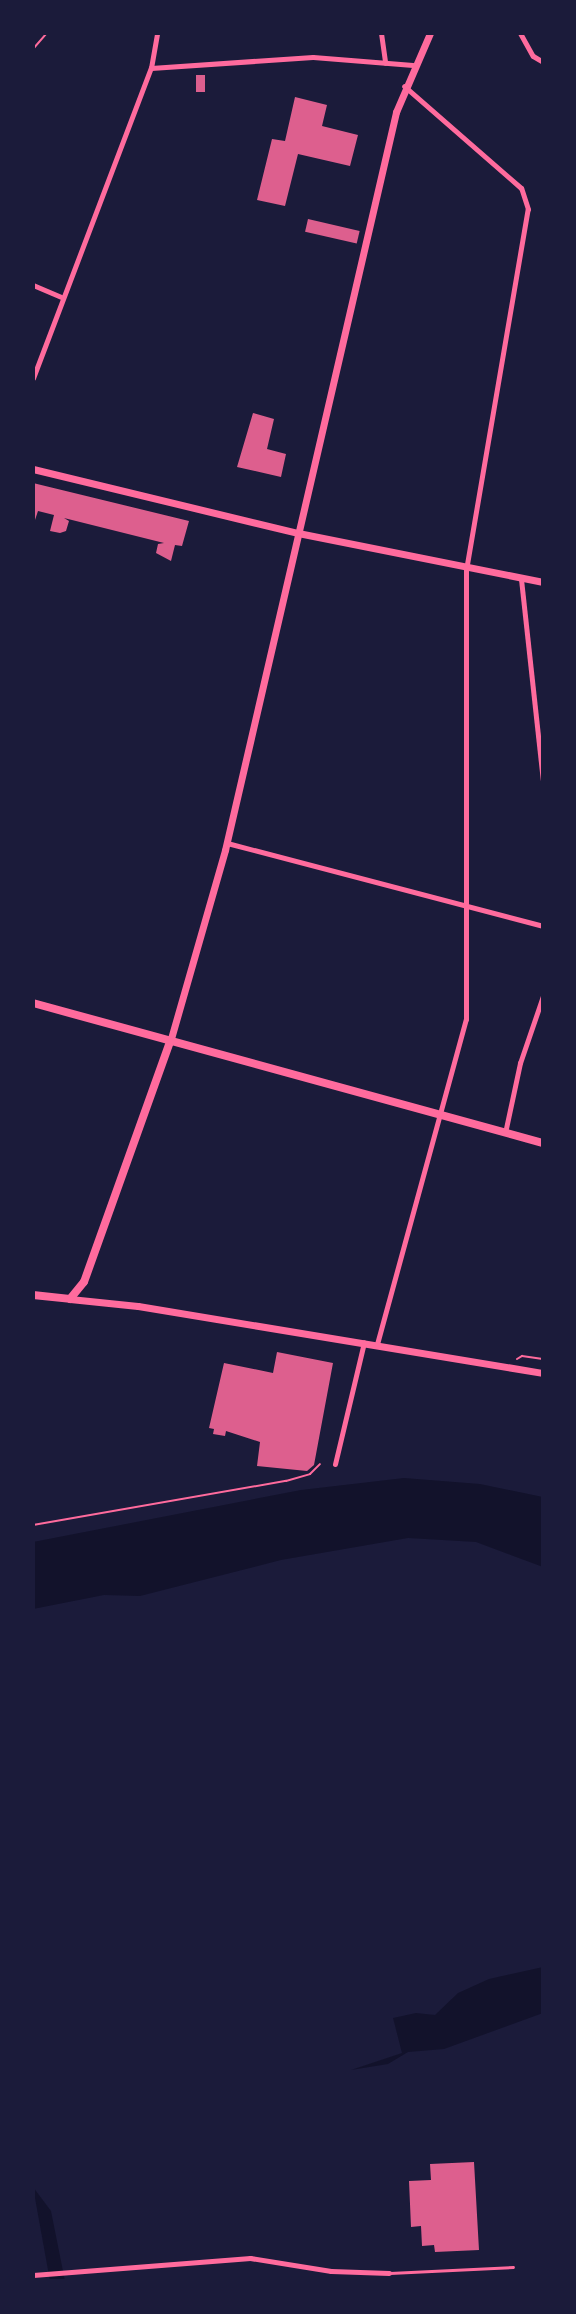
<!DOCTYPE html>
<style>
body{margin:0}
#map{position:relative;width:576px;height:2314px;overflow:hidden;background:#1b1b3a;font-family:"Crimson Pro",serif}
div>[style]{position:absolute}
.water>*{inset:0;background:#12122b}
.building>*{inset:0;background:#dd5f8e;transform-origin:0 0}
.path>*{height:2px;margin:-1px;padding:0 1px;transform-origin:1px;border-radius:1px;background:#ff6b9d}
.service>*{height:2.5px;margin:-1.25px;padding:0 1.25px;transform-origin:1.25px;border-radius:1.25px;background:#ff6b9d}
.minor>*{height:5px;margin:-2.5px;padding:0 2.5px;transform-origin:2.5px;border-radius:2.5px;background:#ff6b9d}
.tertiary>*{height:7px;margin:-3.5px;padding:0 3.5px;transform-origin:3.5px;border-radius:3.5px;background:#ff6b9d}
.secondary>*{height:8px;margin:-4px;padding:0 4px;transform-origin:4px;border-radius:4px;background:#ff6b9d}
span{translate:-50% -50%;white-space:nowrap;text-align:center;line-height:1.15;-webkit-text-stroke:5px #1b1b3a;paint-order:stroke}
.frame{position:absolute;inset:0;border:35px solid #1b1b3a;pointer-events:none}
</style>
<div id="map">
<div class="water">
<i style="clip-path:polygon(404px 1478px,480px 1484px,543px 1497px,543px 1567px,476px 1542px,408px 1538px,281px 1560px,140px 1596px,104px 1595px,33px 1609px,33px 1542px,301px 1490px)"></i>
<i style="clip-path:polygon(543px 1967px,543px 2013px,444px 2049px,408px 2052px,388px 2064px,351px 2070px,402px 2053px,393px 2018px,416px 2013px,435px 2015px,458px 1993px,489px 1979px)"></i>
<i style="clip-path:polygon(33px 2187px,51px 2211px,65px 2281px,50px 2281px)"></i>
</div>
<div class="building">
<i style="left:196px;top:75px;width:9px;height:17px"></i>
<i style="clip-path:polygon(295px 97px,327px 105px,322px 126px,358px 135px,350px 166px,298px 154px,285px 206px,257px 200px,272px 139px,285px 141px)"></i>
<i style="left:308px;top:219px;width:53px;height:13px;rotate:13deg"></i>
<i style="clip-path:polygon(253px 413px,274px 419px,267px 449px,286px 454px,281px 477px,237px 467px)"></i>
<i style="clip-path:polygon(33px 483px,189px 521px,182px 546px,175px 545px,171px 561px,156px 553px,158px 544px,164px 543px,64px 518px,69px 521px,66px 531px,60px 533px,50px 531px,54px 515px,38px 511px,33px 526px)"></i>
<i style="clip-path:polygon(277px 1352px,333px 1363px,314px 1465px,307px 1471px,257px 1466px,260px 1442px,226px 1431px,225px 1436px,213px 1434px,214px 1429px,209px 1428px,224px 1363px,273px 1373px)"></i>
<i style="clip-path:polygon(474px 2162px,479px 2250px,435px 2252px,434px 2245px,422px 2246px,421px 2226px,411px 2227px,409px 2181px,431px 2180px,430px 2164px)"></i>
</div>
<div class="path">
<i style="left:33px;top:49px;width:21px;rotate:-49deg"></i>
<i style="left:517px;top:1359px;width:6px;rotate:-31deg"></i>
<i style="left:522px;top:1356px;width:21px;rotate:8deg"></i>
<i style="left:33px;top:1525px;width:257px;rotate:-9.9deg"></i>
<i style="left:286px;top:1481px;width:25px;rotate:-16deg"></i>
<i style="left:310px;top:1474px;width:14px;rotate:-45deg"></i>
</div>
<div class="service">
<i style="left:390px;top:2273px;width:123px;rotate:-2.8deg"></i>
</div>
<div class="minor">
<i style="left:381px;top:33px;width:30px;rotate:82deg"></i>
<i style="left:520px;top:33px;width:26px;rotate:61deg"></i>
<i style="left:533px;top:56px;width:12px;rotate:31deg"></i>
<i style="left:151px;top:68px;width:162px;rotate:-3.9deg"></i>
<i style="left:313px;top:57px;width:100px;rotate:4.6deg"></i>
<i style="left:33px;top:285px;width:30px;rotate:23deg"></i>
<i style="left:33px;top:378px;width:332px;rotate:-69.2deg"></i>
<i style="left:151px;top:68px;width:36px;rotate:-80deg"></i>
<i style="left:521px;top:579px;width:202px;rotate:83.8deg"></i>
<i style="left:227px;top:843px;width:327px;rotate:14.7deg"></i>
<i style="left:505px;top:1133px;width:72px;rotate:-77.9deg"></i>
<i style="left:520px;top:1063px;width:71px;rotate:-71.1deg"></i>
<i style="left:377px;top:1344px;width:337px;rotate:-74.7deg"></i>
<i style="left:466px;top:1019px;width:449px;rotate:-90deg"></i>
<i style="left:466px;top:570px;width:366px;rotate:-80.3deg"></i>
<i style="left:528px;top:209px;width:22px;rotate:-108deg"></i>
<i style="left:521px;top:188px;width:155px;rotate:-138.9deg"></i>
<i style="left:335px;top:1464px;width:125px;rotate:-76.6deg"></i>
<i style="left:33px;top:2275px;width:218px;rotate:-4.5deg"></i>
<i style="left:250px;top:2258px;width:82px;rotate:9.1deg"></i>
<i style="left:331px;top:2271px;width:58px;rotate:2deg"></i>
</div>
<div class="tertiary">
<i style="left:33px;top:469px;width:273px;rotate:13.6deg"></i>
<i style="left:298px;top:533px;width:250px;rotate:11.3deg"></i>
<i style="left:170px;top:1042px;width:200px;rotate:-74deg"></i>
<i style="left:225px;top:850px;width:758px;rotate:-76.95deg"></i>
<i style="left:396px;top:112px;width:86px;rotate:-66.7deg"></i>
<i style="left:70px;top:1299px;width:68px;rotate:5.9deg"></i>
<i style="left:138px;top:1306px;width:411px;rotate:9.4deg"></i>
</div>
<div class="secondary">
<i style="left:33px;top:1003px;width:529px;rotate:15.35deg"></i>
<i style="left:33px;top:1295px;width:37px;rotate:6deg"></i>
<i style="left:70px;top:1299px;width:22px;rotate:-51deg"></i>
<i style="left:84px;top:1282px;width:255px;rotate:-70.3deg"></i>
</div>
<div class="frame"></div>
</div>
